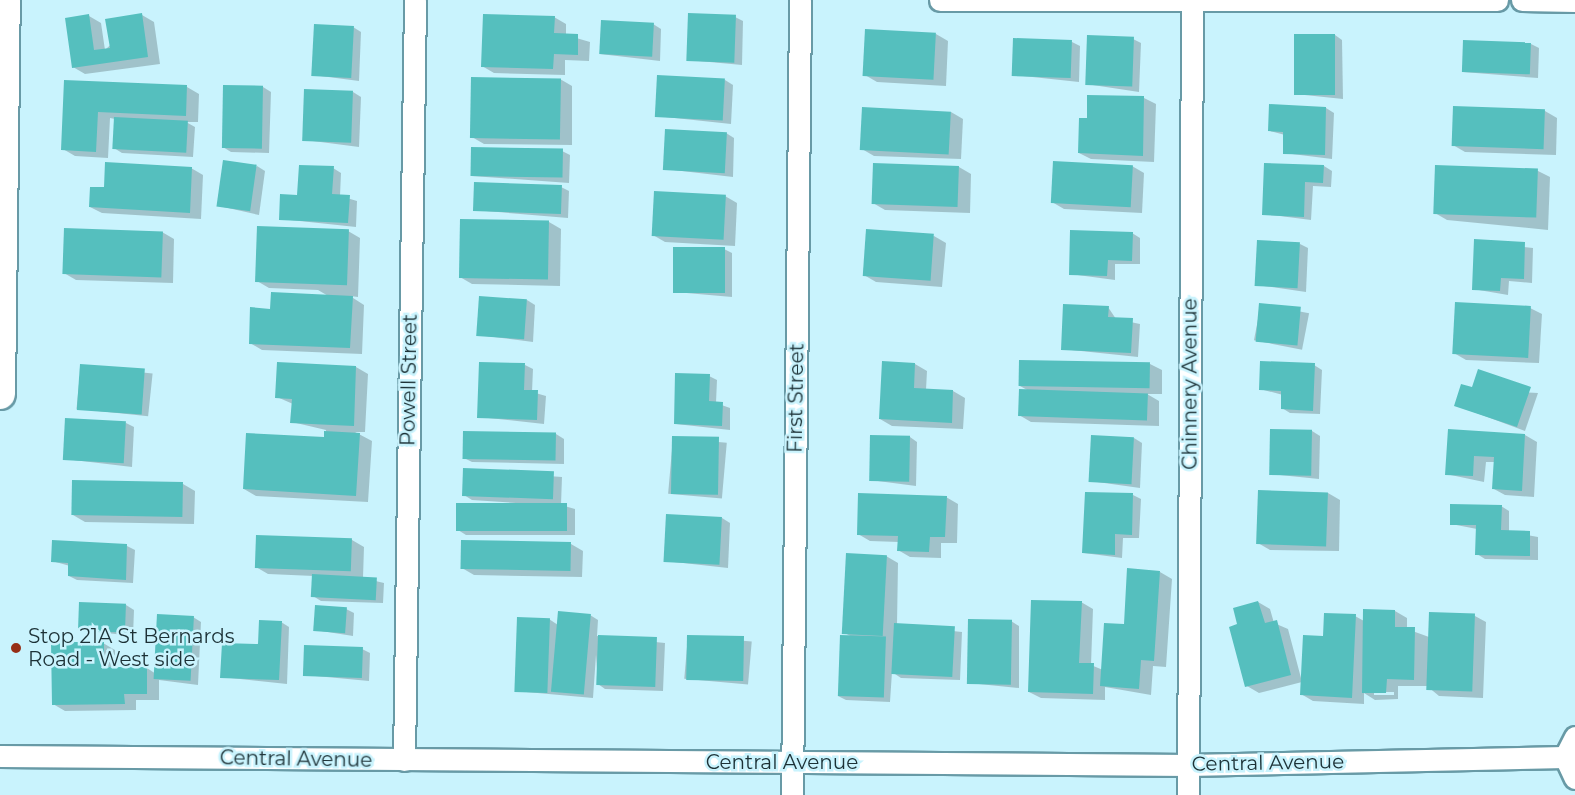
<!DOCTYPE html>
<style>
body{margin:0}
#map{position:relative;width:1575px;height:795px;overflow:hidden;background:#c9f3fd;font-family:Montserrat,sans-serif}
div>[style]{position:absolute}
.shadow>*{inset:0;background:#0003;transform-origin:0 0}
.building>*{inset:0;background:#55bfbe;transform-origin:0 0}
.roads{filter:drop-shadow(2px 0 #689aa6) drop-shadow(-2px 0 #689aa6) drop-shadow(0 2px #689aa6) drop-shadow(0 -2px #689aa6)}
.minor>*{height:21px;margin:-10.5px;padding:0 10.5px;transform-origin:10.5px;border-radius:10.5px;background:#fff}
.secondary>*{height:30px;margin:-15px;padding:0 15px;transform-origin:15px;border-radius:15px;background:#fff}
.dots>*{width:16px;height:16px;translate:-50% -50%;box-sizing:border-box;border:3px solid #c9f3fd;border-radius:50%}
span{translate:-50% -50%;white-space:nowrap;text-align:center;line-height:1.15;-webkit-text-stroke:5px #c9f3fd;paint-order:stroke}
.street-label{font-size:20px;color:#1c3136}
.poi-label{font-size:20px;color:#1c3136}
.left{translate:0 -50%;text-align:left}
</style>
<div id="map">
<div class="shadow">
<i style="clip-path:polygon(142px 15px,154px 22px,160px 64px,85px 74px,73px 67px,89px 16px,101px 23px,105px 50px)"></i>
<i style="clip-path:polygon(554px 17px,566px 24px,566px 35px,590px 42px,589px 61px,565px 60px,565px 75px,494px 73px,482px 66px)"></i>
<i style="clip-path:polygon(735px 17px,743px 21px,742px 65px,688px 60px)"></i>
<i style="clip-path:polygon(653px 24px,661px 29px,660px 61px,600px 54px)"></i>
<i style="clip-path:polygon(353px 27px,361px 32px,359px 81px,313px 75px)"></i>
<i style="clip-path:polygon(936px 34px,948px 41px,946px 86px,877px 82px,865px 75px)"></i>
<i style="clip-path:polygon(1335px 35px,1342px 40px,1343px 99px,1295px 94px)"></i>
<i style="clip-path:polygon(1133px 39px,1141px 43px,1139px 92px,1086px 84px)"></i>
<i style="clip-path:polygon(1072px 42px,1080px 46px,1079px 82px,1013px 75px)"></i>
<i style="clip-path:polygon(1531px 44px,1539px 48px,1538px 78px,1463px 72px)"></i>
<i style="clip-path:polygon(560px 79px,572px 86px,572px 145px,484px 144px,472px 137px)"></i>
<i style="clip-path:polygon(725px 80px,733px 85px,731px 124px,656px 116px)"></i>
<i style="clip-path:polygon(66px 82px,187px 87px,199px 94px,198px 122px,186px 122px,195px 127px,193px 157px,122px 153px,114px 148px,115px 119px,110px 118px,108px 158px,75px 156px,63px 149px)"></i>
<i style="clip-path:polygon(263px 87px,271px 92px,269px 153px,231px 152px,223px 147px)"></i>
<i style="clip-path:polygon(353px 92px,361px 97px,359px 147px,305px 140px)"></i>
<i style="clip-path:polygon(1144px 98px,1156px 104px,1154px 162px,1091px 159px,1079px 153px,1088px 119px)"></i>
<i style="clip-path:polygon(1455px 107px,1545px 111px,1557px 118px,1556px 155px,1465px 152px,1453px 145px)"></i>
<i style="clip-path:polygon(1326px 108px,1334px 113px,1332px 159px,1284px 153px,1285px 135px,1270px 131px)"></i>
<i style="clip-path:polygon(951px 112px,963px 119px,961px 159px,874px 156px,862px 149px)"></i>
<i style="clip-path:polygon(726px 133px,734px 138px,733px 177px,665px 169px)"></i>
<i style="clip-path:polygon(562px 151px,570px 155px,569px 183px,472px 176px)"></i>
<i style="clip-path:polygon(874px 164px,959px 167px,971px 174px,970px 213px,885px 210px,873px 203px)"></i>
<i style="clip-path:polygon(257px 166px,265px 171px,259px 215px,219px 206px)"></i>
<i style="clip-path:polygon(1132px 166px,1144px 173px,1142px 213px,1064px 209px,1052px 202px)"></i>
<i style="clip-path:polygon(1324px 166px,1332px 171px,1331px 187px,1313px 186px,1311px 220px,1264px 214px)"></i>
<i style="clip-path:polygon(1437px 166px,1538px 171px,1550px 177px,1548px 230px,1447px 220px,1435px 213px)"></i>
<i style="clip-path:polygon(191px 168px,203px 175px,201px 219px,102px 213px,90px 207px,105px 189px)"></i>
<i style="clip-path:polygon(333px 168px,341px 173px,340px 196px,357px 201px,356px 227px,281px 219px)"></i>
<i style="clip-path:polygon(561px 187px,569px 191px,568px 218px,474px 210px)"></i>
<i style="clip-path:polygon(725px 196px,737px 203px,735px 246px,665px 242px,653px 235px)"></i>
<i style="clip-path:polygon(549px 222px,561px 229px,560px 286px,472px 284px,460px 277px)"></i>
<i style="clip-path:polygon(348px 231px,360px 238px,358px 297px,350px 296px,364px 305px,362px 354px,262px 350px,250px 343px,271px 310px,330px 297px,318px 290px,269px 288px,257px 281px)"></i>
<i style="clip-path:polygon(162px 232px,174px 239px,173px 283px,76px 280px,64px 273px)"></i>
<i style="clip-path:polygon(1132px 233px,1140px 238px,1140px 264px,1115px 264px,1115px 280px,1070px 274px)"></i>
<i style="clip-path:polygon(934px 236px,946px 243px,942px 287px,876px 282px,864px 275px)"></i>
<i style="clip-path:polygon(1475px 241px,1533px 248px,1532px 283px,1509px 281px,1508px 295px,1473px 289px)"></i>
<i style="clip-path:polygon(1300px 244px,1308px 248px,1306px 292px,1257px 285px)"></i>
<i style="clip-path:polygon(724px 249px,732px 253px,732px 297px,675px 292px)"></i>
<i style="clip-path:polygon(527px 300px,535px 305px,533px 342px,478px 335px)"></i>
<i style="left:1261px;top:304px;width:49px;height:37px;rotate:11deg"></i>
<i style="clip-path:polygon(1108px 307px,1116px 319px,1140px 324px,1138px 357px,1062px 349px)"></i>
<i style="clip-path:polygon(1530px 308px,1542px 314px,1539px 363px,1466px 360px,1454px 353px)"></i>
<i style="clip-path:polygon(883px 362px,915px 364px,927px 371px,926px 390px,953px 391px,965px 398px,963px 429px,892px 426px,880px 419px)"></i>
<i style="clip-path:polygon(1150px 364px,1162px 370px,1162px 394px,1147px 394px,1159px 401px,1159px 426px,1031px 422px,1019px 415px,1029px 391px,1020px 386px)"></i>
<i style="clip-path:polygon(525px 365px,533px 369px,532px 392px,546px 396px,544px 424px,479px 417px)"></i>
<i style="clip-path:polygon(1314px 365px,1322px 370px,1320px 414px,1290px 413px,1282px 408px,1283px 395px,1260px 389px)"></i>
<i style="left:81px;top:366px;width:72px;height:43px;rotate:6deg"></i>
<i style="clip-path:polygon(356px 367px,368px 374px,365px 432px,355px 432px,372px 441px,368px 502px,256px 496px,244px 489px,325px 439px,326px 430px,292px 422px,293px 404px,277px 397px)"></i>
<i style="clip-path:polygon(709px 376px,717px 380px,716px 403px,730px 408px,730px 430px,676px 424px)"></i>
<i style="clip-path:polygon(1473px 389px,1538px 393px,1525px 431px,1455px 405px)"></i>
<i style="clip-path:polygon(126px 423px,134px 427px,132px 467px,65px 459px)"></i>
<i style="clip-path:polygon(1449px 430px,1525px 435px,1537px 442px,1534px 497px,1505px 495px,1494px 489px,1495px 462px,1486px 462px,1484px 482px,1446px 474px)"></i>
<i style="clip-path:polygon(1312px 431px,1320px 436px,1319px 479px,1270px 474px)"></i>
<i style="clip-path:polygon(465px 432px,556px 434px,564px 439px,564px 464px,472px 462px,464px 458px)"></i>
<i style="clip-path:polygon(910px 437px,917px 442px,916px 486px,870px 480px)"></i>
<i style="left:673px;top:438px;width:54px;height:56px;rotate:5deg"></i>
<i style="clip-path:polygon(1134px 438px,1142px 443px,1140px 488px,1090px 481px)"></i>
<i style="clip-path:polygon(465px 470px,562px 477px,561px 505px,575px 509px,575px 535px,466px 535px,458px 530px,546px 505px,472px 500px,464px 495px)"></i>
<i style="clip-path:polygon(183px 484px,195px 491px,194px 524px,85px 522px,73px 515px)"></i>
<i style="clip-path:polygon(1259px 492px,1328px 493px,1340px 500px,1339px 551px,1270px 550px,1258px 543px)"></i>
<i style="clip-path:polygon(1133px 495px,1141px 499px,1139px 538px,1123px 538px,1122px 558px,1084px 553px)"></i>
<i style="clip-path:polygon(946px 497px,958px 504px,957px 543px,941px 543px,941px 558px,910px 557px,898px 550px,899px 542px,870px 541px,858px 534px)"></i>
<i style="clip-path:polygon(1501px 506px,1509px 511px,1509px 532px,1538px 537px,1538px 560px,1485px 559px,1477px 554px,1477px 529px,1451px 524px)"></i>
<i style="clip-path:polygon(722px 518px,730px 523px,728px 568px,665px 561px)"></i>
<i style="clip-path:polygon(352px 540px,364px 547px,363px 578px,384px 583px,383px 603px,321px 601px,313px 596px,314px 576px,268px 574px,256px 567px)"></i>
<i style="clip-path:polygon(462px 541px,571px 544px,583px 551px,582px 577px,474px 575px,462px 568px)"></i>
<i style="clip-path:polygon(127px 546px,135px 550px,133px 583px,77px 580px,69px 576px,70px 566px,52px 561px)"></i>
<i style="clip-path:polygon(886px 556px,898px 563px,897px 625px,962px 632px,960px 680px,901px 678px,892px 672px,890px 702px,846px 700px,838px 696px,852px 637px,845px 633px)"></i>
<i style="clip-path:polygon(1160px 572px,1172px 579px,1166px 667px,1153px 666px,1151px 695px,1105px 687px,1105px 700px,1041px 698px,1029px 692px,1081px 602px,1093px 609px,1091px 665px,1103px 670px)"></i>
<i style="clip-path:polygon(evenodd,1258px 602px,1270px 609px,1274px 623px,1288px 629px,1301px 678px,1324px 637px,1355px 616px,1364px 621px,1395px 611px,1407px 618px,1407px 629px,1429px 637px,1475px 616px,1486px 622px,1483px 698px,1439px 696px,1427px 686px,1398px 686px,1398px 699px,1375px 700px,1364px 693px,1364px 704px,1313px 701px,1301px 694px,1302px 682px,1259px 693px,1247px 686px,1239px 626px,1258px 602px,1374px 692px,1394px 692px,1394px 695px,1374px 695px,1374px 692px)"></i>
<i style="clip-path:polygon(126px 605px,134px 610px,133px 636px,80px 630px)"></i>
<i style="clip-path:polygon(346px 609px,354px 613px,353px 636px,315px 630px)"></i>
<i style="clip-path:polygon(590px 615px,598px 620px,597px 636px,665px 643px,663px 691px,605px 689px,598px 684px,596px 655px,593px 698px,515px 691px,549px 619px,558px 625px)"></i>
<i style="clip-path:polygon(193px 617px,201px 622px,198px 685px,159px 680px,159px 700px,136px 700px,136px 710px,65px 711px,53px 704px,103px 643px,115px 650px,115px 668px,147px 668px,156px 674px)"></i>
<i style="clip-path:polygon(1011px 621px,1019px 626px,1019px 688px,969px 683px)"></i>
<i style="clip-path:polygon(281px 622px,289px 627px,287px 684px,222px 677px)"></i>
<i style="left:688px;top:636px;width:64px;height:43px;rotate:5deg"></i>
<i style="clip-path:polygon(362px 649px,370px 653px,369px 681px,305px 675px)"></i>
</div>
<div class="building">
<i style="clip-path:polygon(142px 13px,148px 57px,72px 68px,65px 18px,89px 14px,94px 50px,110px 48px,105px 19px)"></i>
<i style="left:688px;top:13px;width:48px;height:48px;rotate:2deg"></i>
<i style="clip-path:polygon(483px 14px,555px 16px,554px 33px,578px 34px,578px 55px,554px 54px,553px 69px,481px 67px)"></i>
<i style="left:601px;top:20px;width:53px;height:34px;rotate:3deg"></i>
<i style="left:314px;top:24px;width:40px;height:52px;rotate:3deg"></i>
<i style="left:865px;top:29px;width:71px;height:47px;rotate:3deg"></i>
<i style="left:1294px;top:34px;width:41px;height:61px"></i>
<i style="left:1087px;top:35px;width:47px;height:50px;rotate:2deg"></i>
<i style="left:1013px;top:38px;width:59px;height:38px;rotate:2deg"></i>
<i style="left:1463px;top:40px;width:68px;height:32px;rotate:2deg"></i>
<i style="left:657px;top:75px;width:68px;height:42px;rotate:3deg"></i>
<i style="left:471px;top:77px;width:90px;height:61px;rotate:1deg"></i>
<i style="clip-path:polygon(64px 80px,187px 85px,186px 116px,98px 112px,96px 152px,61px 150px)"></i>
<i style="left:223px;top:85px;width:40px;height:63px;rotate:1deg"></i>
<i style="left:304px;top:89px;width:49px;height:52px;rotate:2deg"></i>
<i style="clip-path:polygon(1087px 95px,1144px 96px,1143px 156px,1078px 153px,1079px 118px,1087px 118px)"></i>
<i style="clip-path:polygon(1269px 104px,1326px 107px,1325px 155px,1283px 154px,1283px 132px,1268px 131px)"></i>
<i style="left:1453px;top:106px;width:92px;height:40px;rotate:2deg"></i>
<i style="left:862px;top:107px;width:89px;height:43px;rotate:3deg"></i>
<i style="left:114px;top:117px;width:74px;height:32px;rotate:3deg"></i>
<i style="left:665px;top:129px;width:62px;height:41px;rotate:3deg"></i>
<i style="left:471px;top:147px;width:92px;height:29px;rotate:1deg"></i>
<i style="left:223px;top:160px;width:34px;height:47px;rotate:8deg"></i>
<i style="left:1053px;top:161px;width:80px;height:42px;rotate:3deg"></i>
<i style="clip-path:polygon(105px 162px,192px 167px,190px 213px,89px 207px,90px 187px,104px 187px)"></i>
<i style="left:873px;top:163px;width:86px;height:41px;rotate:2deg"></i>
<i style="clip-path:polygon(1264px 163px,1324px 165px,1323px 183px,1305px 182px,1304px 217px,1262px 215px)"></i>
<i style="clip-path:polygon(299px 165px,334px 166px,332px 194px,350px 195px,348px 223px,279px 220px,280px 194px,297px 195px)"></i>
<i style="left:1435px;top:165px;width:103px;height:49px;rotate:2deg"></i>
<i style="left:474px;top:182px;width:88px;height:29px;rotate:2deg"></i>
<i style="left:654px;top:191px;width:72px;height:45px;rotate:3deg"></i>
<i style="left:460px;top:219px;width:89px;height:59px;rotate:1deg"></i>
<i style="left:257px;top:226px;width:92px;height:56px;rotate:2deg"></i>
<i style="left:64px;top:228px;width:99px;height:46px;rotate:2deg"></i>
<i style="left:866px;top:229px;width:68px;height:47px;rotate:4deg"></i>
<i style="clip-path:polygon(1070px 230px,1133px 232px,1132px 261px,1108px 260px,1107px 276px,1069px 275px)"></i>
<i style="clip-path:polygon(1474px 239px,1525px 242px,1524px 279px,1501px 278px,1500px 291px,1472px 290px)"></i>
<i style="left:1257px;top:240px;width:43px;height:46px;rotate:3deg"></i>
<i style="left:673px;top:247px;width:52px;height:46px"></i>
<i style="clip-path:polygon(271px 292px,353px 296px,350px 348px,249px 344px,250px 307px,270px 309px)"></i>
<i style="left:479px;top:296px;width:48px;height:40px;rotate:4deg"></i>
<i style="left:1455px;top:302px;width:76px;height:52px;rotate:3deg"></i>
<i style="left:1259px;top:303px;width:42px;height:39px;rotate:5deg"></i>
<i style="clip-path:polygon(1063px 304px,1109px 306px,1108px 317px,1133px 318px,1131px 353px,1061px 350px)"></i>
<i style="left:1019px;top:360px;width:131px;height:26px;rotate:1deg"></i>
<i style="clip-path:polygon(882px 361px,915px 363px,914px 388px,953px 390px,952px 423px,879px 419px)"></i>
<i style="clip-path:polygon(1260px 361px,1315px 363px,1313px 411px,1281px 409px,1281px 391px,1259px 390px)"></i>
<i style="clip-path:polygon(277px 362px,356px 366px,354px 426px,290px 423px,292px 399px,275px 398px)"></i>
<i style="clip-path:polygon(479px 362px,525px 363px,524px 390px,538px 390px,537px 420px,477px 418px)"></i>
<i style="left:80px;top:364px;width:65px;height:46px;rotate:4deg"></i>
<i style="clip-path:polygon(1478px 369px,1531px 387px,1517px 427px,1454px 406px,1461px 384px,1472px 387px)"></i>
<i style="clip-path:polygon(675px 373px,710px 374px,709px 401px,723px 402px,722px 426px,674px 424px)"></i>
<i style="left:1019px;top:389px;width:129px;height:27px;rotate:2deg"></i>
<i style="left:65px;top:418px;width:61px;height:42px;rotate:3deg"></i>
<i style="left:1270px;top:429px;width:42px;height:46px;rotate:1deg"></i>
<i style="clip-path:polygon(1448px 429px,1525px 434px,1522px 491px,1492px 489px,1494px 457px,1474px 456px,1473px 476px,1445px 475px)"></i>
<i style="clip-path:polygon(324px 431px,360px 433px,356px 496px,243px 489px,246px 433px,324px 437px)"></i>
<i style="left:463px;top:431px;width:93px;height:28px;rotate:1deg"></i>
<i style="left:870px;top:435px;width:40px;height:46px;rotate:1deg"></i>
<i style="left:1091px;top:435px;width:43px;height:47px;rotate:3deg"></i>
<i style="left:672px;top:436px;width:47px;height:58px;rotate:1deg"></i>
<i style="left:463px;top:468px;width:91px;height:28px;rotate:2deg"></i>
<i style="left:72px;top:480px;width:111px;height:35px;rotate:1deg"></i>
<i style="left:1258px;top:490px;width:70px;height:54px;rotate:2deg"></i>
<i style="clip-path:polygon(1085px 492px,1133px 493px,1132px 535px,1115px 534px,1115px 555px,1082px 553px)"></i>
<i style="clip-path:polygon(858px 493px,947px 496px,945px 537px,930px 537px,929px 552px,897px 551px,898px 536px,857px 535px)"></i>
<i style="left:456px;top:503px;width:111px;height:28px"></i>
<i style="clip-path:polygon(1450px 504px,1502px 505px,1501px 530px,1530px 531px,1530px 556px,1475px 555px,1476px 525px,1450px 525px)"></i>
<i style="left:666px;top:514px;width:56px;height:48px;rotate:3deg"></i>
<i style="left:256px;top:535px;width:96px;height:33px;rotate:2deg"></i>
<i style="clip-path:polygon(52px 540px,127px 544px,126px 580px,68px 576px,68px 563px,51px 562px)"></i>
<i style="left:461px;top:540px;width:110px;height:29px;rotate:1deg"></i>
<i style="left:846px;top:553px;width:41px;height:81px;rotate:3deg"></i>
<i style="clip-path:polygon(1127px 568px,1160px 571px,1154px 661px,1141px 660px,1139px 689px,1100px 686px,1104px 623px,1124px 624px)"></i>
<i style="left:312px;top:574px;width:65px;height:23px;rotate:3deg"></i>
<i style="clip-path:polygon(1031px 600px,1082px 601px,1079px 663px,1094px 663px,1093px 694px,1028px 692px)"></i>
<i style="clip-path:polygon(1258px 601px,1265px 623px,1277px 620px,1291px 675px,1245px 687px,1229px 627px,1237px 624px,1233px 608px)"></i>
<i style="left:79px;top:602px;width:47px;height:29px;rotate:2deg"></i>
<i style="left:315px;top:605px;width:32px;height:26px;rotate:4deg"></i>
<i style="clip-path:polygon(1363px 609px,1395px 610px,1395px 627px,1415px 627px,1414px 680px,1387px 679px,1386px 693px,1362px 693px)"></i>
<i style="left:558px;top:611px;width:33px;height:81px;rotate:5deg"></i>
<i style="left:1429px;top:612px;width:46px;height:78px;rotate:2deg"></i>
<i style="clip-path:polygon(1324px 613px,1356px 614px,1352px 698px,1300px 695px,1303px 635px,1323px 636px)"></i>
<i style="left:157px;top:614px;width:37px;height:65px;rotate:3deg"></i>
<i style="left:517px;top:617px;width:33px;height:75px;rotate:2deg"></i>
<i style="left:968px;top:619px;width:44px;height:65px;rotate:1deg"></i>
<i style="clip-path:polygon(259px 620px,282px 621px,279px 680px,220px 678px,222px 643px,258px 644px)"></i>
<i style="left:894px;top:623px;width:61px;height:51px;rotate:3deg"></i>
<i style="left:598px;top:635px;width:59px;height:50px;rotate:2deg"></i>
<i style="left:687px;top:635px;width:57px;height:45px;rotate:1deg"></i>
<i style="left:840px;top:635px;width:46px;height:61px;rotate:2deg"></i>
<i style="clip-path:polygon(51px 642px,104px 642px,104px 667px,147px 667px,147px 694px,124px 694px,125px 704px,52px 705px)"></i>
<i style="left:304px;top:645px;width:59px;height:31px;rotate:2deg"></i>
</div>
<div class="roads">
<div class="minor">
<i style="left:940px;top:0;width:557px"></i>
<i style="left:1522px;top:0;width:53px;rotate:1.1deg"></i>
<i style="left:1575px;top:737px;width:22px;rotate:117deg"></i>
<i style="left:1565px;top:757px;width:23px;rotate:65deg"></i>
<i style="left:0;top:756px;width:1188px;rotate:0.43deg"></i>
<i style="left:1188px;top:765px;width:377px;rotate:-1.2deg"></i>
<i style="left:404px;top:760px;width:760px;rotate:-89.17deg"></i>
<i style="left:792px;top:795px;width:795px;rotate:-89.42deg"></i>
<i style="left:1188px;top:795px;width:793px;rotate:-89.71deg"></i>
</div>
<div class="secondary">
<i style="left:0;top:394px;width:394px;rotate:-89.3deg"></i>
</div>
</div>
<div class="dots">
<i style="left:16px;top:648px;background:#962e16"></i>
</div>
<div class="street-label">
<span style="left:409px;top:380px;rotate:-89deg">Powell Street</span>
<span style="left:1190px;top:384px;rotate:-90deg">Chinnery Avenue</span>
<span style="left:796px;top:398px;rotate:-89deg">First Street</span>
<span style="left:296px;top:759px;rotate:1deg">Central Avenue</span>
<span style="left:782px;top:762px">Central Avenue</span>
<span style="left:1268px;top:763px;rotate:-1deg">Central Avenue</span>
</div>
<div class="poi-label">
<span class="left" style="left:28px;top:648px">Stop 21A St Bernards<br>Road - West side</span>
</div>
</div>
